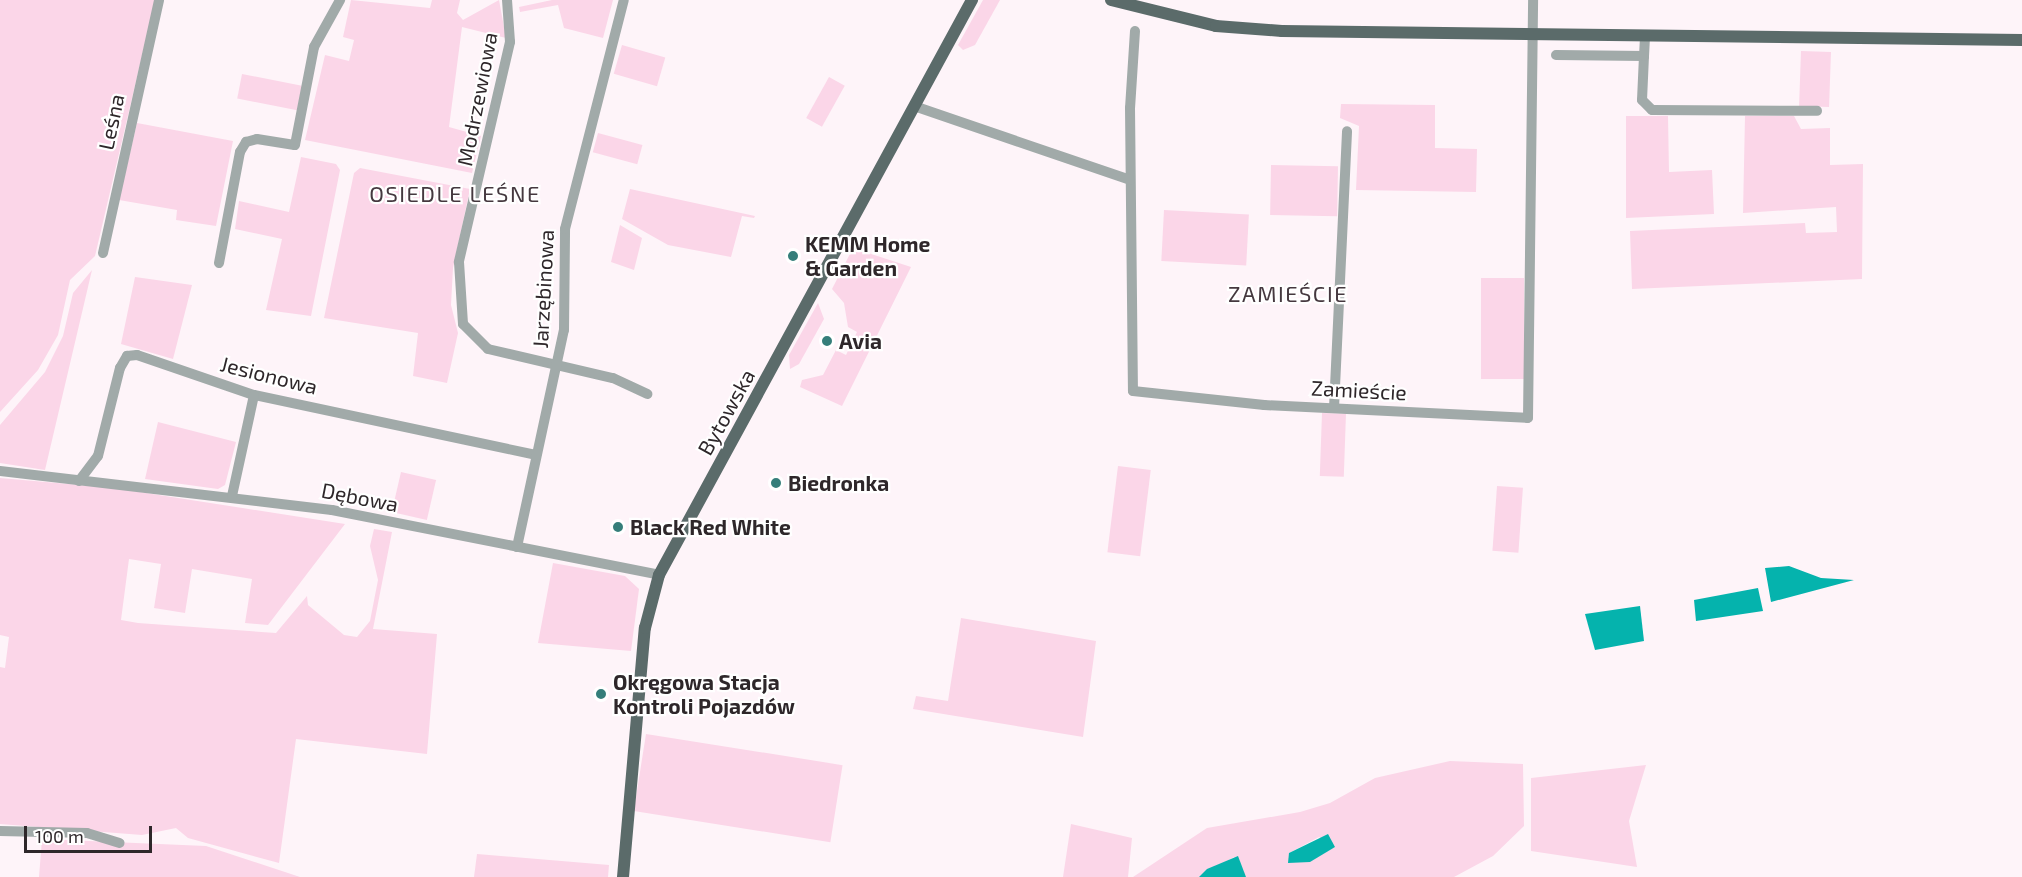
<!DOCTYPE html>
<meta charset="utf-8">
<style>
body{margin:0}
#map{position:relative;width:2022px;height:877px;overflow:hidden;background:#fef4f9;font-family:"Exo 2",sans-serif}
div>[style]{position:absolute}
.green>*{inset:0;background:#fbd6e8;transform-origin:0 0}
.water>*{inset:0;background:#05b3ad}
.minor>*{height:10px;margin:-5px;padding:0 5px;transform-origin:5px;border-radius:5px;background:#a1aaa9}
.major>*{height:12px;margin:-6px;padding:0 6px;transform-origin:6px;border-radius:6px;background:#5b6b6a}
.dots>*{width:16px;height:16px;translate:-50% -50%;box-sizing:border-box;border:3px solid #fff;border-radius:50%}
span{translate:-50% -50%;white-space:nowrap;text-align:center;line-height:1.15;-webkit-text-stroke:4.5px #fff;paint-order:stroke}
.street-label{font-size:21px;color:#2e272a}
.poi-label{font-size:21px;color:#2e272a;font-weight:700}
.left{translate:0 -50%;text-align:left}
.neighbourhood-label{font-size:22px;color:#45383f;letter-spacing:1.5px}
.scale{position:absolute;left:24px;top:826px;width:128px;height:27px;box-sizing:border-box;border:3px solid #2e272a;border-top:0;padding-left:8px;font-size:18px;line-height:21px;white-space:nowrap;color:#2e272a;-webkit-text-stroke:4px #fff;paint-order:stroke}
</style>
<div id="map">
<div class="green">
<i style="clip-path:polygon(0 0,155px 0,95px 256px,70px 280px,58px 335px,38px 370px,0 412px)"></i>
<i style="clip-path:polygon(351px 0,430px 8px,432px 0,460px 0,457px 13px,463px 20px,499px 0,506px 38px,462px 27px,449px 127px,481px 136px,472px 173px,305px 140px,325px 55px,349px 61px,354px 40px,343px 37px)"></i>
<i style="clip-path:polygon(552px 0,613px 0,603px 38px,564px 28px,558px 5px,520px 12px,519px 7px)"></i>
<i style="clip-path:polygon(983px 0,1000px 0,975px 45px,963px 50px,958px 45px)"></i>
<i style="left:622px;top:45px;width:45px;height:30px;rotate:16deg"></i>
<i style="left:1801px;top:51px;width:30px;height:55px;rotate:2deg"></i>
<i style="left:242px;top:74px;width:61px;height:25px;rotate:11deg"></i>
<i style="left:829px;top:77px;width:18px;height:47px;rotate:29deg"></i>
<i style="clip-path:polygon(1341px 104px,1435px 105px,1435px 148px,1477px 149px,1476px 192px,1356px 190px,1359px 126px,1340px 118px)"></i>
<i style="clip-path:polygon(1626px 116px,1668px 116px,1669px 172px,1712px 170px,1714px 214px,1626px 218px)"></i>
<i style="clip-path:polygon(1745px 116px,1794px 116px,1801px 129px,1830px 128px,1830px 165px,1863px 164px,1862px 279px,1632px 289px,1630px 231px,1805px 223px,1806px 233px,1837px 232px,1836px 207px,1743px 213px)"></i>
<i style="clip-path:polygon(137px 123px,233px 141px,216px 226px,176px 220px,177px 210px,119px 200px)"></i>
<i style="left:598px;top:133px;width:46px;height:20px;rotate:15deg"></i>
<i style="clip-path:polygon(301px 157px,336px 164px,340px 170px,311px 316px,266px 310px,282px 239px,235px 229px,239px 201px,289px 212px)"></i>
<i style="left:1271px;top:165px;width:67px;height:50px;rotate:1deg"></i>
<i style="clip-path:polygon(360px 168px,470px 189px,453px 268px,451px 305px,458px 333px,447px 383px,413px 376px,418px 333px,324px 318px,354px 173px)"></i>
<i style="clip-path:polygon(630px 189px,755px 216px,754px 218px,742px 216px,731px 257px,668px 245px,622px 219px)"></i>
<i style="left:1164px;top:210px;width:85px;height:51px;rotate:3deg"></i>
<i style="clip-path:polygon(620px 225px,642px 238px,634px 270px,611px 262px)"></i>
<i style="clip-path:polygon(853px 248px,911px 267px,842px 406px,800px 387px,802px 380px,823px 375px,836px 350px,846px 355px,857px 332px,848px 327px,844px 303px,832px 289px)"></i>
<i style="clip-path:polygon(92px 270px,45px 470px,0 463px,0 425px,45px 372px,63px 336px,73px 293px)"></i>
<i style="clip-path:polygon(135px 277px,192px 285px,173px 359px,121px 344px)"></i>
<i style="left:1481px;top:278px;width:43px;height:101px"></i>
<i style="clip-path:polygon(818px 303px,824px 319px,799px 364px,790px 369px,789px 355px)"></i>
<i style="left:1322px;top:413px;width:24px;height:63px;rotate:2deg"></i>
<i style="clip-path:polygon(158px 422px,236px 442px,225px 485px,218px 489px,145px 479px)"></i>
<i style="left:1118px;top:466px;width:33px;height:87px;rotate:7deg"></i>
<i style="left:401px;top:472px;width:36px;height:41px;rotate:13deg"></i>
<i style="clip-path:polygon(0 478px,114px 488px,345px 524px,268px 625px,245px 623px,252px 579px,192px 569px,185px 613px,154px 608px,161px 564px,129px 559px,121px 620px,138px 623px,276px 633px,307px 596px,308px 605px,344px 635px,357px 637px,370px 621px,378px 580px,370px 546px,374px 529px,392px 532px,373px 629px,437px 634px,427px 754px,296px 739px,279px 863px,188px 838px,176px 828px,142px 835px,0 824px,0 667px,5px 668px,9px 637px,0 635px)"></i>
<i style="left:1497px;top:486px;width:26px;height:65px;rotate:4deg"></i>
<i style="clip-path:polygon(553px 563px,625px 576px,639px 589px,631px 651px,538px 643px)"></i>
<i style="clip-path:polygon(961px 618px,1096px 641px,1083px 737px,913px 709px,916px 696px,948px 701px)"></i>
<i style="left:646px;top:734px;width:199px;height:78px;rotate:9deg"></i>
<i style="clip-path:polygon(evenodd,1450px 761px,1523px 764px,1524px 826px,1493px 856px,1454px 877px,1246px 877px,1234px 857px,1199px 877px,1133px 877px,1207px 828px,1300px 812px,1330px 803px,1375px 778px,1450px 761px,1319px 837px,1335px 847px,1306px 861px,1289px 853px,1319px 837px)"></i>
<i style="clip-path:polygon(1646px 765px,1629px 821px,1637px 867px,1531px 851px,1531px 778px)"></i>
<i style="clip-path:polygon(1071px 824px,1132px 838px,1128px 877px,1063px 877px)"></i>
<i style="clip-path:polygon(42px 839px,206px 846px,300px 877px,39px 877px)"></i>
<i style="clip-path:polygon(477px 854px,609px 865px,608px 877px,474px 877px)"></i>
</div>
<div class="water">
<i style="clip-path:polygon(1789px 566px,1821px 578px,1854px 580px,1771px 602px,1765px 568px)"></i>
<i style="clip-path:polygon(1758px 588px,1763px 611px,1696px 621px,1694px 600px)"></i>
<i style="clip-path:polygon(1640px 606px,1644px 641px,1595px 650px,1585px 614px)"></i>
<i style="clip-path:polygon(1328px 834px,1335px 847px,1310px 862px,1288px 863px,1289px 853px)"></i>
<i style="clip-path:polygon(1238px 856px,1246px 877px,1199px 877px,1207px 869px)"></i>
</div>
<div class="minor">
<i style="left:507px;top:0;width:42px;rotate:85.9deg"></i>
<i style="left:510px;top:42px;width:226px;rotate:103.1deg"></i>
<i style="left:459px;top:262px;width:62px;rotate:86.3deg"></i>
<i style="left:463px;top:324px;width:35px;rotate:45deg"></i>
<i style="left:488px;top:349px;width:128px;rotate:13.1deg"></i>
<i style="left:613px;top:378px;width:38px;rotate:25deg"></i>
<i style="left:1135px;top:31px;width:77px;rotate:93.7deg"></i>
<i style="left:1130px;top:108px;width:283px;rotate:89.4deg"></i>
<i style="left:1133px;top:391px;width:132px;rotate:6.1deg"></i>
<i style="left:1264px;top:405px;width:264px;rotate:2.8deg"></i>
<i style="left:1528px;top:418px;width:418px;rotate:-89.3deg"></i>
<i style="left:1556px;top:55px;width:88px;rotate:0.7deg"></i>
<i style="left:1644px;top:56px;width:44px;rotate:92.6deg"></i>
<i style="left:1642px;top:100px;width:14px;rotate:45deg"></i>
<i style="left:1652px;top:110px;width:165px;rotate:0.3deg"></i>
<i style="left:1644px;top:56px;width:20px;rotate:-87deg"></i>
<i style="left:914px;top:106px;width:228px;rotate:18.9deg"></i>
<i style="left:103px;top:253px;width:259px;rotate:-77.5deg"></i>
<i style="left:219px;top:263px;width:113px;rotate:-79.3deg"></i>
<i style="left:240px;top:152px;width:12px;rotate:-59deg"></i>
<i style="left:246px;top:142px;width:11px;rotate:-15deg"></i>
<i style="left:257px;top:139px;width:38px;rotate:9deg"></i>
<i style="left:295px;top:145px;width:100px;rotate:-79deg"></i>
<i style="left:314px;top:47px;width:54px;rotate:-61deg"></i>
<i style="left:1334px;top:408px;width:277px;rotate:-87.3deg"></i>
<i style="left:0;top:471px;width:334px;rotate:6.7deg"></i>
<i style="left:332px;top:510px;width:333px;rotate:11.2deg"></i>
<i style="left:79px;top:481px;width:31px;rotate:-53deg"></i>
<i style="left:98px;top:456px;width:91px;rotate:-76deg"></i>
<i style="left:120px;top:368px;width:14px;rotate:-60deg"></i>
<i style="left:127px;top:356px;width:10px;rotate:-6deg"></i>
<i style="left:137px;top:355px;width:124px;rotate:18.9deg"></i>
<i style="left:254px;top:395px;width:288px;rotate:12deg"></i>
<i style="left:232px;top:496px;width:103px;rotate:-77.7deg"></i>
<i style="left:517px;top:547px;width:222px;rotate:-77.8deg"></i>
<i style="left:564px;top:330px;width:101px;rotate:-89.4deg"></i>
<i style="left:565px;top:229px;width:236px;rotate:-75.6deg"></i>
<i style="left:0;top:831px;width:87px;rotate:1.3deg"></i>
<i style="left:87px;top:833px;width:34px;rotate:17deg"></i>
</div>
<div class="major">
<i style="left:1111px;top:0;width:108px;rotate:13.9deg"></i>
<i style="left:1216px;top:26px;width:66px;rotate:4.3deg"></i>
<i style="left:1282px;top:31px;width:740px;rotate:0.7deg"></i>
<i style="left:623px;top:877px;width:250px;rotate:-85deg"></i>
<i style="left:645px;top:628px;width:55px;rotate:-75.2deg"></i>
<i style="left:659px;top:575px;width:655px;rotate:-61.44deg"></i>
</div>
<div class="dots">
<i style="left:793px;top:256px;background:#357e7a"></i>
<i style="left:827px;top:341px;background:#357e7a"></i>
<i style="left:776px;top:483px;background:#357e7a"></i>
<i style="left:618px;top:527px;background:#357e7a"></i>
<i style="left:601px;top:694px;background:#357e7a"></i>
</div>
<div class="street-label">
<span style="left:477px;top:99px;rotate:-79deg">Modrzewiowa</span>
<span style="left:111px;top:122px;rotate:-78deg">Leśna</span>
<span style="left:543px;top:289px;rotate:-87deg">Jarzębinowa</span>
<span style="left:269px;top:375px;rotate:14deg">Jesionowa</span>
<span style="left:1359px;top:390px;rotate:3deg">Zamieście</span>
<span style="left:726px;top:412px;rotate:-61deg">Bytowska</span>
<span style="left:360px;top:497px;rotate:11deg">Dębowa</span>
</div>
<div class="poi-label">
<span class="left" style="left:805px;top:256px">KEMM Home<br>&amp; Garden</span>
<span class="left" style="left:839px;top:341px">Avia</span>
<span class="left" style="left:788px;top:483px">Biedronka</span>
<span class="left" style="left:630px;top:527px">Black Red White</span>
<span class="left" style="left:613px;top:694px">Okręgowa Stacja<br>Kontroli Pojazdów</span>
</div>
<div class="neighbourhood-label">
<span style="left:455px;top:194px">OSIEDLE LEŚNE</span>
<span style="left:1288px;top:294px">ZAMIEŚCIE</span>
</div>
<div class="scale">100 m</div>
</div>
